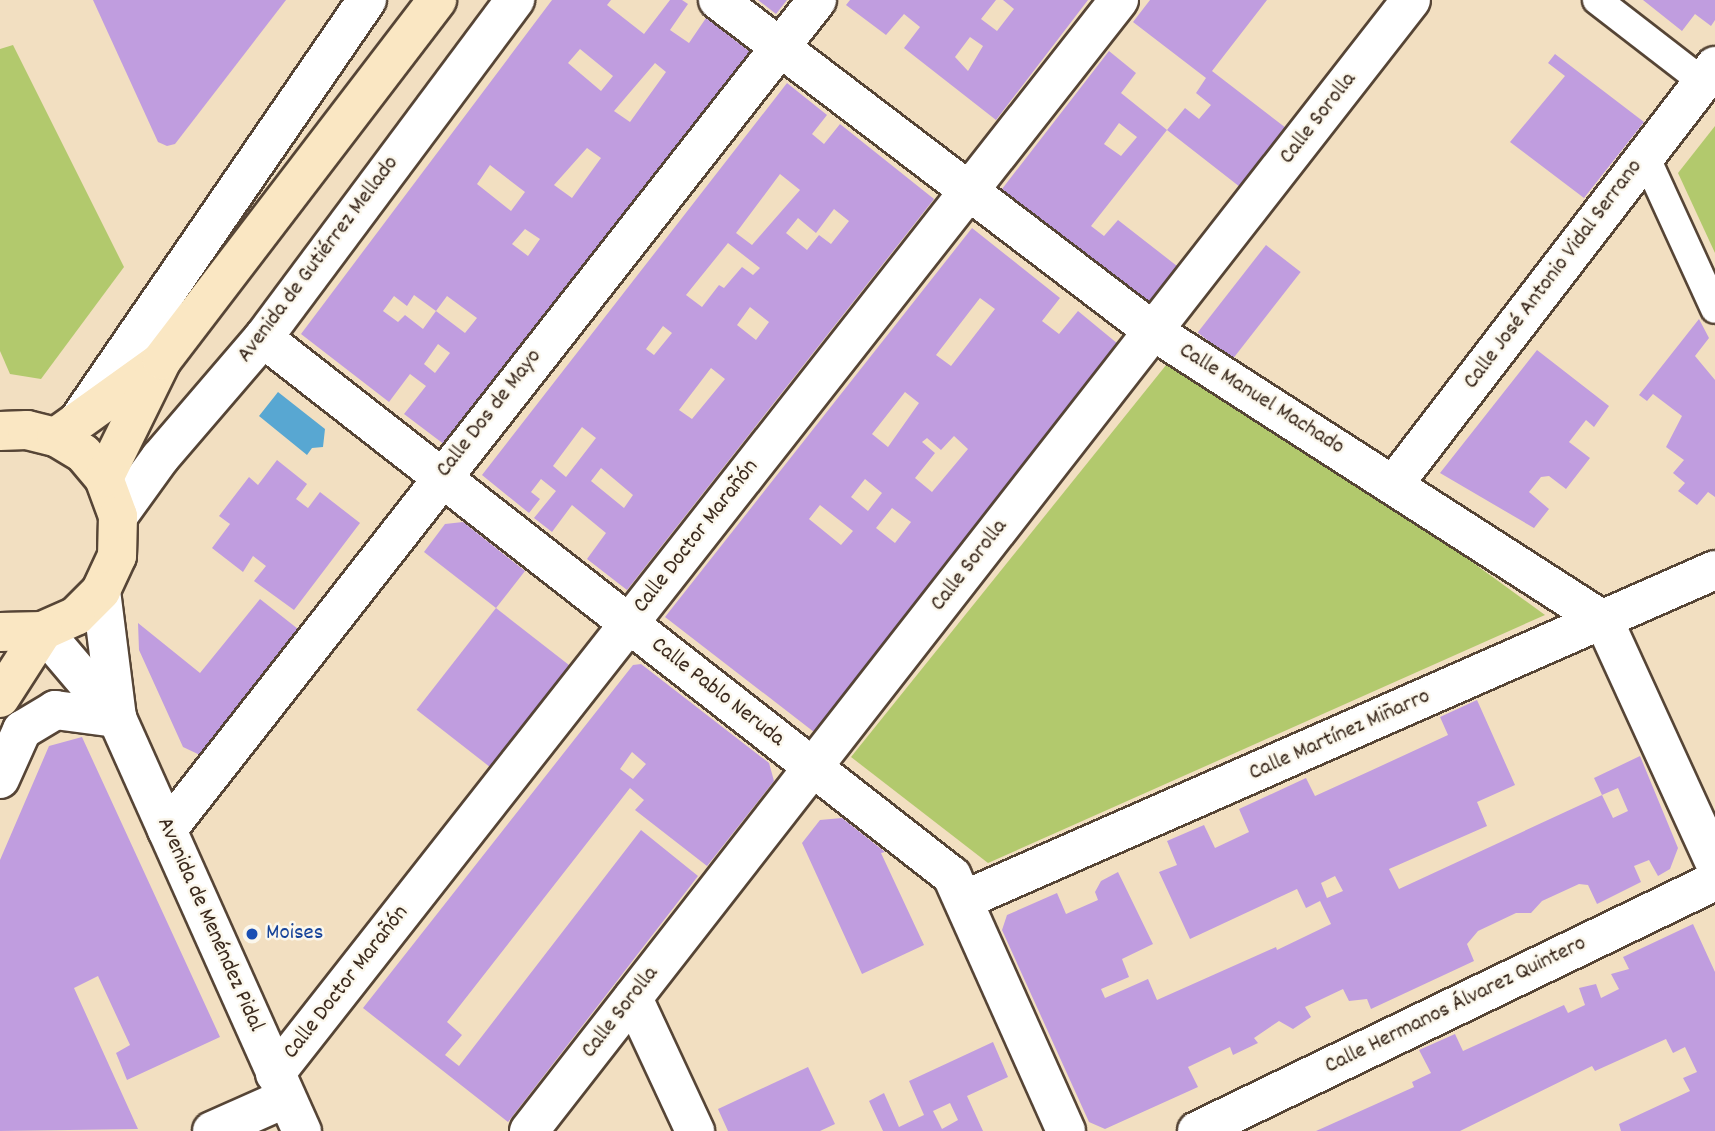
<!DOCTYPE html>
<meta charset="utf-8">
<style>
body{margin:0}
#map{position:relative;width:1715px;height:1131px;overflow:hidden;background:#f2dfc1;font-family:Dekko,sans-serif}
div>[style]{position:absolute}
.green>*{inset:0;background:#b2c96d}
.water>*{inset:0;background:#58a7d2}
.building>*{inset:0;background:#c09ddf;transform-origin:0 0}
.roads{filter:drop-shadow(2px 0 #564536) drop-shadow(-2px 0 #564536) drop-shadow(0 2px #564536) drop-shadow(0 -2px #564536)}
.pedestrian>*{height:28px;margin:-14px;padding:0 14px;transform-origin:14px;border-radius:14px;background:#fff}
.minor>*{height:38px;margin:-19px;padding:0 19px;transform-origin:19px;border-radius:19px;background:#fff}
.secondary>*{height:38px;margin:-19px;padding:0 19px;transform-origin:19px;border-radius:19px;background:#fae7c3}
.dots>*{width:19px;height:19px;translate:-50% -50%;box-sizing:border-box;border:4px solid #fbf7ec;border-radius:50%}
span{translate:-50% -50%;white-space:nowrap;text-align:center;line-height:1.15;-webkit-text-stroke:5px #fbf7ec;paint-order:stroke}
.street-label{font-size:23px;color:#3b2a1e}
.transit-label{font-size:23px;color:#164399}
.left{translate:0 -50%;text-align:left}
</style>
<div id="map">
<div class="green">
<i style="clip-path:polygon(13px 45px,124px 267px,41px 379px,10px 374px,0 351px,0 49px)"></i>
<i style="clip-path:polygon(1715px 126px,1715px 253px,1678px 173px)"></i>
<i style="clip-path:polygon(1179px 349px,1545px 615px,988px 863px,851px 757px)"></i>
</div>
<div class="water">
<i style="clip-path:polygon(278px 392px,325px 429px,323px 447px,312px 448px,307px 455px,259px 416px)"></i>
</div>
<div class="building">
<i style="clip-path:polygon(93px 0,286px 0,175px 144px,167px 146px,158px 142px)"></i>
<i style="clip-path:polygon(evenodd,552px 0,611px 0,607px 5px,644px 34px,670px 0,682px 0,688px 4px,670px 30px,689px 43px,706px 18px,750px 52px,445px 445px,404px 414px,426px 386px,410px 374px,389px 402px,301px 334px,552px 0,580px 49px,613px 76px,601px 91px,568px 63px,580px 49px,552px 0,655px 63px,666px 72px,630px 122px,614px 111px,655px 63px,552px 0,587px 148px,601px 158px,572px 198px,554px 185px,587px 148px,552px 0,490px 165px,525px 192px,511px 211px,477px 184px,490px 165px,552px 0,525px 229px,540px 239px,528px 256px,512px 244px,525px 229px,552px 0,414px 295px,436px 311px,447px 296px,477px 318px,465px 333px,436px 311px,423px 329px,405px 315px,398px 322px,383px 311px,394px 296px,407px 306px,414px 295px,552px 0,438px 344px,450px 353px,435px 373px,424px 364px,438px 344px)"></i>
<i style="clip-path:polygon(758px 0,787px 0,776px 14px)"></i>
<i style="clip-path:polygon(evenodd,850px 0,996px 0,981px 19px,997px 31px,1014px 9px,1003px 0,1088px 0,996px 120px,904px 48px,920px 27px,904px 14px,886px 35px,846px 5px,850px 0,970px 37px,983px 46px,968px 71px,955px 57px,970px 37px)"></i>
<i style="clip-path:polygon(1150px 0,1267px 0,1212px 71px,1286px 128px,1240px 187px,1167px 130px,1185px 108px,1199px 119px,1211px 105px,1196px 93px,1206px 78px,1133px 22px)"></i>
<i style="clip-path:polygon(1643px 0,1715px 0,1715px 20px,1711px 26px,1695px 14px,1682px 31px)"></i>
<i style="clip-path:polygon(evenodd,1109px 51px,1136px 73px,1121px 93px,1167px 130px,1091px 226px,1104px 236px,1118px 220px,1177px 266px,1149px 305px,1002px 189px,1109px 51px,1119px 123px,1137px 137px,1121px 156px,1104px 144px,1119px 123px)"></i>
<i style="clip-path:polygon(1555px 54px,1644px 122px,1584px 198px,1510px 142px,1565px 76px,1548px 63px)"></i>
<i style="clip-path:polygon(evenodd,787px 83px,827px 115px,812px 134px,824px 144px,840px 124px,934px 199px,627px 590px,587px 559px,606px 533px,572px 505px,552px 532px,534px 518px,556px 491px,541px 479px,531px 492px,540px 499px,529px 513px,482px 475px,787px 83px,780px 174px,800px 190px,752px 245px,736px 233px,780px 174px,787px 83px,834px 209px,849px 221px,831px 244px,819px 235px,807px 250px,786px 233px,798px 218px,816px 233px,834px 209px,787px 83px,728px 243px,760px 268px,753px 275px,742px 267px,724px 288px,719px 285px,702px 307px,686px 295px,728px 243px,787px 83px,750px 307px,769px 322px,756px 340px,737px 325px,750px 307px,787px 83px,663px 326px,672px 333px,654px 355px,646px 349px,663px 326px,787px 83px,711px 368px,725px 379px,692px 419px,679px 410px,711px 368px,787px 83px,582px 427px,596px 438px,566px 477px,553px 466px,582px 427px,787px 83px,601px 468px,633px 495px,624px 508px,591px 481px,601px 468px)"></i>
<i style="clip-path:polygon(evenodd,972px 228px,1060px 298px,1042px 321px,1059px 334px,1078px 311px,1118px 344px,814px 732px,665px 617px,972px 228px,980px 298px,995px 309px,951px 366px,936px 355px,980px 298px,972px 228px,905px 392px,919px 403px,888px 447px,872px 434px,905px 392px,972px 228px,954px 436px,968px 449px,932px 492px,915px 478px,935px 453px,922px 442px,927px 438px,941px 450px,954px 436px,972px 228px,865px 479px,882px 493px,868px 511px,851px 497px,865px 479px,972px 228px,820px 505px,853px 531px,841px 545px,809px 519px,820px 505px,972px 228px,892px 508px,911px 522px,895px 543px,876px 528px,892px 508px)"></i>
<i style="left:1266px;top:245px;width:44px;height:111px;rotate:38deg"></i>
<i style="clip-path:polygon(1699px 319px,1709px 338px,1695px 356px,1715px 380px,1715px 497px,1708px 492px,1697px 505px,1678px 491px,1685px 483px,1673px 473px,1684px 460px,1666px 447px,1682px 416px,1653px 394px,1647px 401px,1639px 395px)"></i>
<i style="clip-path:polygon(1537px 350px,1609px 406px,1594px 427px,1586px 420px,1569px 442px,1590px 458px,1566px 489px,1549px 476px,1541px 477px,1529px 492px,1549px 509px,1534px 528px,1440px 473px)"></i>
<i style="clip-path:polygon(277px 460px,307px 484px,296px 499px,308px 508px,320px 492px,360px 523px,294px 610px,254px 581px,266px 566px,253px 556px,243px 572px,212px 548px,230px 524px,219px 516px,249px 477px,258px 485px)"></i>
<i style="clip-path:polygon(463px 522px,525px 571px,496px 608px,424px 552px,445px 524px)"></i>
<i style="clip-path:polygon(260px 599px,298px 629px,200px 755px,183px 747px,139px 650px,138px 623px,200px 673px)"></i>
<i style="left:496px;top:608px;width:93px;height:129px;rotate:38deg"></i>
<i style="clip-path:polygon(evenodd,641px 664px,769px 763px,774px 781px,707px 866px,635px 810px,644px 800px,630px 788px,447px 1022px,462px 1035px,445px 1055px,459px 1066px,641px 830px,698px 876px,508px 1122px,363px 1008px,633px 665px,641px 664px,632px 752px,646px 764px,633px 779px,620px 769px,632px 752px)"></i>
<i style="clip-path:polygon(evenodd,1477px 700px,1515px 785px,1477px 802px,1487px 826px,1389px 869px,1399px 889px,1602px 795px,1613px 818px,1628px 811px,1618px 788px,1602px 795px,1594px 778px,1640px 756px,1678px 848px,1670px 869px,1658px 876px,1649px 860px,1634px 866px,1641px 882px,1597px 904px,1588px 885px,1579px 884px,1542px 901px,1531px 913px,1516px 913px,1478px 931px,1467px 944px,1474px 961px,1371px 1009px,1367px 999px,1349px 1001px,1343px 989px,1305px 1007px,1311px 1017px,1293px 1029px,1279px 1021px,1254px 1038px,1258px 1043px,1233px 1055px,1230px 1047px,1188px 1067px,1198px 1087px,1105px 1129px,1089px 1122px,1002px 930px,1007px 915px,1057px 893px,1066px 914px,1098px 900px,1095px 892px,1101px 881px,1118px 872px,1153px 944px,1122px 959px,1129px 977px,1101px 989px,1105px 998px,1148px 979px,1157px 1000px,1276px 947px,1277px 950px,1331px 924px,1320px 901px,1306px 908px,1297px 889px,1190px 939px,1159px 872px,1177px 865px,1167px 841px,1204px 825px,1215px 848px,1249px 832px,1239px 809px,1306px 778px,1315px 796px,1370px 771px,1448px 735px,1440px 717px,1477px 700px,1335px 876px,1343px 891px,1327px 898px,1321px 883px,1335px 876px)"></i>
<i style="clip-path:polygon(82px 737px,220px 1037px,127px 1080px,116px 1053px,130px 1045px,98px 976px,74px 988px,138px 1129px,0 1131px,0 860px,49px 746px)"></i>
<i style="clip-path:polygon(842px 818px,885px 852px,881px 853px,924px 945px,862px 974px,802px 843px,820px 820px)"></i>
<i style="clip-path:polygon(1693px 924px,1715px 972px,1715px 1131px,1621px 1131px,1619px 1124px,1690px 1091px,1683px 1078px,1697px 1072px,1685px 1047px,1673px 1053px,1666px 1039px,1595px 1071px,1592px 1066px,1460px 1131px,1316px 1131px,1414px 1087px,1412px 1082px,1431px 1073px,1419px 1050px,1455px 1034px,1463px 1051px,1564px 1005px,1568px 1013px,1585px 1005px,1579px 988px,1596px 984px,1601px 998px,1619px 989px,1611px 974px,1629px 969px,1623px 957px)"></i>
<i style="clip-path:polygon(evenodd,993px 1042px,1008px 1077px,967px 1096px,983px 1131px,883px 1131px,869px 1101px,884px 1093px,899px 1127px,924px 1115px,909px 1081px,993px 1042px,950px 1103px,958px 1120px,942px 1129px,933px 1111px,950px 1103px)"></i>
<i style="clip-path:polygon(808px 1067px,835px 1124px,820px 1131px,728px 1131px,718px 1109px)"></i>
</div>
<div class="roads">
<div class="pedestrian">
<i style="left:1597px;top:0;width:134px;rotate:37.7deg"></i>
<i style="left:1645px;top:156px;width:168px;rotate:65.4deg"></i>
</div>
<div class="minor">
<i style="left:718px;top:0;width:547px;rotate:37.27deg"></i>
<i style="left:1153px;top:331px;width:536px;rotate:32.74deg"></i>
<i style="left:1604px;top:621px;width:266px;rotate:65.4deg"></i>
<i style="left:263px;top:338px;width:874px;rotate:37.98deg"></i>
<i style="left:952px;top:876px;width:279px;rotate:65.9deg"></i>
<i style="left:80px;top:418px;width:507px;rotate:-55.53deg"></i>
<i style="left:1394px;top:484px;width:527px;rotate:-52.48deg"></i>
<i style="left:118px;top:516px;width:72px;rotate:-54.1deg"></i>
<i style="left:160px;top:458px;width:158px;rotate:-49.4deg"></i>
<i style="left:263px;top:338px;width:422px;rotate:-53.3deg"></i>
<i style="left:101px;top:591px;width:128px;rotate:82.8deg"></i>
<i style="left:43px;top:631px;width:114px;rotate:49.6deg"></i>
<i style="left:117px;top:718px;width:453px;rotate:65.9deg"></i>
<i style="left:0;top:779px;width:54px;rotate:-65.8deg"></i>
<i style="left:22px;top:730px;width:39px;rotate:-31deg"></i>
<i style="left:55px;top:710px;width:63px;rotate:7.4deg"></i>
<i style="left:167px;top:830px;width:1054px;rotate:-51.93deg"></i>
<i style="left:964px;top:900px;width:820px;rotate:-23.72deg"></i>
<i style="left:633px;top:998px;width:147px;rotate:65deg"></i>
<i style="left:275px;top:1074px;width:1366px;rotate:-51.84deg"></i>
<i style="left:212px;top:1131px;width:81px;rotate:-24deg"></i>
<i style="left:529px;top:1131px;width:1434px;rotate:-52.05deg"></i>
<i style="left:1197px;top:1131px;width:575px;rotate:-25.76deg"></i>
</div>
<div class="secondary">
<i style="left:0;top:431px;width:27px;rotate:-2deg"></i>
<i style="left:27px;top:430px;width:30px;rotate:14deg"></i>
<i style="left:56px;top:437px;width:31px;rotate:31deg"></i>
<i style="left:83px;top:453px;width:33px;rotate:50deg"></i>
<i style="left:104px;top:478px;width:40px;rotate:69.8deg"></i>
<i style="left:118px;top:516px;width:40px;rotate:91.4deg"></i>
<i style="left:117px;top:556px;width:38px;rotate:115deg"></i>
<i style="left:101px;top:591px;width:35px;rotate:135deg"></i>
<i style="left:76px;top:616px;width:36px;rotate:156deg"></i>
<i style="left:43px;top:631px;width:43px;rotate:178.7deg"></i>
<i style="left:56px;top:437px;width:127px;rotate:-35.7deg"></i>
<i style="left:104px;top:478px;width:131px;rotate:-63.8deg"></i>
<i style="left:162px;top:360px;width:453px;rotate:-52.6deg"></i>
<i style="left:0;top:698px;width:80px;rotate:-57.3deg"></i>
</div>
</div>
<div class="dots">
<i style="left:252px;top:934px;background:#1a4fb4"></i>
</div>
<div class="street-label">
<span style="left:1319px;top:119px;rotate:-52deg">Calle Sorolla</span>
<span style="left:319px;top:260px;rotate:-53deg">Avenida de Gutiérrez Mellado</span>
<span style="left:1554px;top:275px;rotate:-53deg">Calle José Antonio Vidal Serrano</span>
<span style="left:1261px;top:400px;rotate:32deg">Calle Manuel Machado</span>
<span style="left:490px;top:414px;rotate:-52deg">Calle Dos de Mayo</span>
<span style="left:697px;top:537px;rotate:-52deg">Calle Doctor Marañón</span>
<span style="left:970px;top:566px;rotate:-52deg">Calle Sorolla</span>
<span style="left:717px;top:693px;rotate:38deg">Calle Pablo Neruda</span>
<span style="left:1340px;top:736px;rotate:-24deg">Calle Martínez Miñarro</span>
<span style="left:209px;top:925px;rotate:66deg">Avenida de Menéndez Pidal</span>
<span style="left:347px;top:983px;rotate:-52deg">Calle Doctor Marañón</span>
<span style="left:1456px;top:1006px;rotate:-26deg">Calle Hermanos Álvarez Quintero</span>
<span style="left:621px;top:1013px;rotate:-52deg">Calle Sorolla</span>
</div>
<div class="transit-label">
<span class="left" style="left:266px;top:934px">Moises</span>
</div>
</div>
